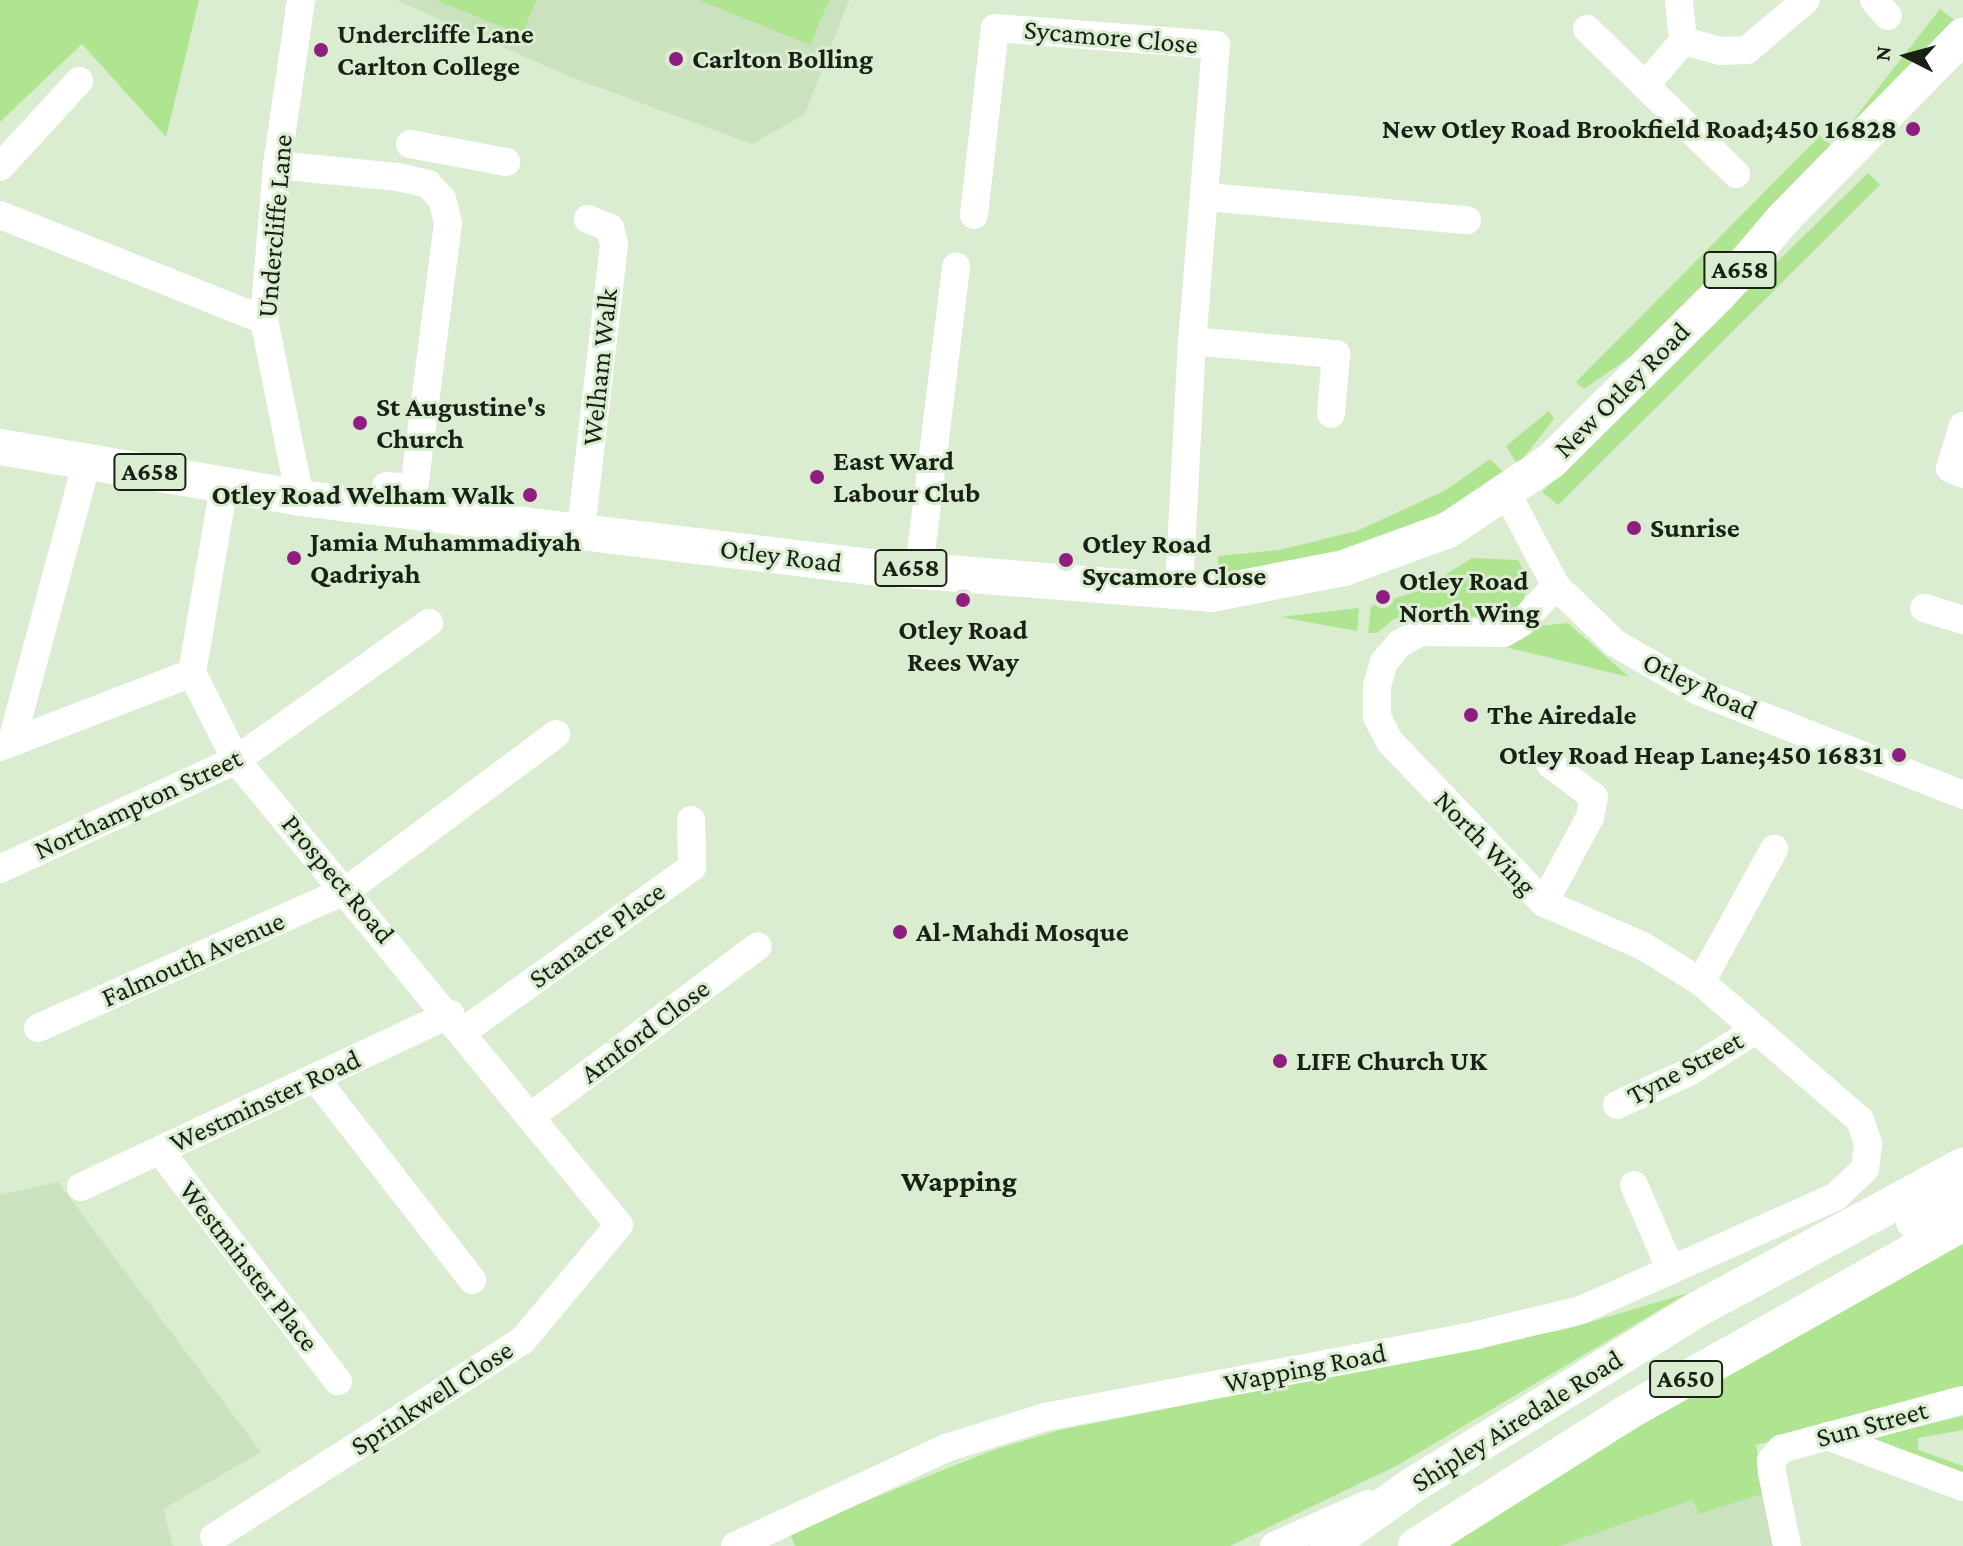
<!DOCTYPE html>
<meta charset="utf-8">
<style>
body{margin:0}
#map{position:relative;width:1963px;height:1546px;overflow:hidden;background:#daedd0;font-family:"Crimson Pro",serif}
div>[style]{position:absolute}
.built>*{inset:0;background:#cae2be}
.green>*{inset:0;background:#afe490;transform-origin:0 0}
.minor>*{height:28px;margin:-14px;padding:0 14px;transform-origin:14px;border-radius:14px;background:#fff}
.major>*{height:36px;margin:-18px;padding:0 18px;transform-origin:18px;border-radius:18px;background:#fff}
.dots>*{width:22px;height:22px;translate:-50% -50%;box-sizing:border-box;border:4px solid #daedd0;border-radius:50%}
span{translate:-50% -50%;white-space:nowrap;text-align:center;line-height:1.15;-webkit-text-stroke:6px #daedd0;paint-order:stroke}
.shield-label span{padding:2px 6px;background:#daedd0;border:2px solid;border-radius:6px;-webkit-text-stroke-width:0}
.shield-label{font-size:26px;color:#192015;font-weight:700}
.poi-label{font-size:28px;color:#192015;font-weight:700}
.left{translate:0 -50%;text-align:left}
.right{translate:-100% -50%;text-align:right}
.street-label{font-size:28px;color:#192015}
.neighbourhood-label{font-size:30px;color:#192015;font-weight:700}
.north{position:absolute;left:1867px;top:16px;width:80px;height:80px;-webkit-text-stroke:6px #daedd0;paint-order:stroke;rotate:276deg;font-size:22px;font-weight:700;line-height:32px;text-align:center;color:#192015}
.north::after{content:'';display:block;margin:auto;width:28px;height:36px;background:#192015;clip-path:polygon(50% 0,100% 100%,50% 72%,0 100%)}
</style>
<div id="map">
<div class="built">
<i style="clip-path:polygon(396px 0,849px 0,805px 114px,752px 144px,571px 77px)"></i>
<i style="clip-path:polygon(58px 1182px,261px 1452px,163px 1509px,173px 1546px,0 1546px,0 1195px)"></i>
<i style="clip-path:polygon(1759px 1478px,1774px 1546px,1559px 1546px,1662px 1511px)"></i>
</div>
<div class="green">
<i style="clip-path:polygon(0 0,199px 0,166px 137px,82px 44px,0 122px)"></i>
<i style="clip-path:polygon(436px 0,536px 0,522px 35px)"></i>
<i style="clip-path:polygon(699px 0,829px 0,810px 45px)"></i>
<i style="left:1940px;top:9px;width:18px;height:158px;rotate:38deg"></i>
<i style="clip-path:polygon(1820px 136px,1834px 148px,1649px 344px,1584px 389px,1576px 382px)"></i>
<i style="clip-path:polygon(1868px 173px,1880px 185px,1558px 505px,1542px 492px)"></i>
<i style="clip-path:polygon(1549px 411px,1554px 419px,1518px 465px,1506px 446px)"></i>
<i style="clip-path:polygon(1490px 459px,1505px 474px,1438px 517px,1335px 559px,1218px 576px,1218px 556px,1279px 550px,1357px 531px,1446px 490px)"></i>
<i style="clip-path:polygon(1472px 558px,1518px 560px,1529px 582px,1522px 604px,1500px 618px,1410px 613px,1394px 619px,1377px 633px,1368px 633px,1371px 606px,1421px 590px)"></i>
<i style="clip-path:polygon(1359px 608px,1357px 631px,1280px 617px)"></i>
<i style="clip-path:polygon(1568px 623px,1577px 631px,1629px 677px,1505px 647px,1539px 626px)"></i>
<i style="clip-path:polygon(1963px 1241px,1963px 1388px,1756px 1445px,1765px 1493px,1699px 1514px,1693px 1500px,1559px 1546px,1440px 1546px,1526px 1487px)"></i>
<i style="clip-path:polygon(1688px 1293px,1398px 1465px,1230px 1546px,795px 1546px,789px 1532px,993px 1450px,1060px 1430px,1567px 1329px)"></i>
<i style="clip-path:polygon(1963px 1416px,1963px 1430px,1918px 1438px,1918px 1450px,1963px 1466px,1963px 1478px,1868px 1438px)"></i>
</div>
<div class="minor">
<i style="left:1679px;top:0;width:41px;rotate:84.4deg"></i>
<i style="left:1874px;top:0;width:21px;rotate:49deg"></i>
<i style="left:1587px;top:29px;width:208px;rotate:44.2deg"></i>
<i style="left:1683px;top:41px;width:38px;rotate:15deg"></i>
<i style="left:1720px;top:51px;width:27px;rotate:-2deg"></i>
<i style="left:1747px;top:50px;width:77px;rotate:-40.3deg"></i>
<i style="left:1645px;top:86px;width:59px;rotate:-49.8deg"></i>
<i style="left:410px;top:144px;width:98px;rotate:10.6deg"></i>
<i style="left:277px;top:165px;width:122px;rotate:5.7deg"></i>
<i style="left:398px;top:177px;width:31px;rotate:13deg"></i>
<i style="left:428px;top:184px;width:21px;rotate:47deg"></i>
<i style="left:442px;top:199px;width:25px;rotate:76deg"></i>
<i style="left:448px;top:223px;width:267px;rotate:97.3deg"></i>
<i style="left:414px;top:488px;width:28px;rotate:-176deg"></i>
<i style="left:0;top:167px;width:117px;rotate:-47.4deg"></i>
<i style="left:1207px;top:197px;width:261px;rotate:5.1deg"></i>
<i style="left:0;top:215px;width:284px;rotate:21.7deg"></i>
<i style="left:974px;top:215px;width:188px;rotate:-83.6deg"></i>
<i style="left:995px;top:28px;width:222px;rotate:4.4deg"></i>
<i style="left:1216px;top:45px;width:297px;rotate:94.6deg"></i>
<i style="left:1192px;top:341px;width:249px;rotate:93deg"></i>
<i style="left:1192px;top:341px;width:145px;rotate:5.2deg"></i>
<i style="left:1336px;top:354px;width:60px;rotate:94.8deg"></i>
<i style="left:1963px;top:426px;width:44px;rotate:107.2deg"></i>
<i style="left:1950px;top:468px;width:14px;rotate:25deg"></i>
<i style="left:1506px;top:492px;width:106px;rotate:62deg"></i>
<i style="left:1556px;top:586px;width:82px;rotate:44deg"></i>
<i style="left:1615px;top:643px;width:96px;rotate:30deg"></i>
<i style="left:1698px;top:691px;width:285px;rotate:21.4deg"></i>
<i style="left:300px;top:498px;width:182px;rotate:-101.4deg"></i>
<i style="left:264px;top:320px;width:156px;rotate:-85.2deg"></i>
<i style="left:277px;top:165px;width:167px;rotate:-81.7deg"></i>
<i style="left:581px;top:530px;width:287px;rotate:-83.4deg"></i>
<i style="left:614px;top:245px;width:17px;rotate:-103deg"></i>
<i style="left:610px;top:228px;width:24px;rotate:-158deg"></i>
<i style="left:919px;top:569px;width:305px;rotate:-83deg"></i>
<i style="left:1924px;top:608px;width:41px;rotate:17.1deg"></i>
<i style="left:12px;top:741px;width:290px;rotate:-75deg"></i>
<i style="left:0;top:747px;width:206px;rotate:-21.1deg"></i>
<i style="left:0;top:869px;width:260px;rotate:-24.8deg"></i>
<i style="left:236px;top:760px;width:237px;rotate:-35.4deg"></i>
<i style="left:1544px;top:903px;width:98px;rotate:-61.9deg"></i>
<i style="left:1590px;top:817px;width:20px;rotate:-79deg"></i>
<i style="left:1594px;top:797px;width:55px;rotate:-143.1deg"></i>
<i style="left:1701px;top:982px;width:152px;rotate:-61.2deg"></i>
<i style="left:38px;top:1028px;width:338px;rotate:-24.1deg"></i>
<i style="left:347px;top:890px;width:261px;rotate:-36.7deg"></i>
<i style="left:464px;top:1031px;width:281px;rotate:-35.7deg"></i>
<i style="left:692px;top:867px;width:47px;rotate:-91.2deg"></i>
<i style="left:315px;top:1078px;width:256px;rotate:52.1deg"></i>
<i style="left:1617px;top:1105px;width:79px;rotate:-24.6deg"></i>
<i style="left:1689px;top:1072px;width:77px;rotate:-32.2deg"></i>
<i style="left:533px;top:1115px;width:281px;rotate:-36.9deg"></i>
<i style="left:160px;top:1151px;width:291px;rotate:52.3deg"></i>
<i style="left:1634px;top:1185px;width:93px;rotate:66.5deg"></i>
<i style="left:81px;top:1187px;width:408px;rotate:-25.1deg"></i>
<i style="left:1827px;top:1436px;width:145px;rotate:20.6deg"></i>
<i style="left:214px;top:1537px;width:365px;rotate:-32.5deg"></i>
<i style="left:522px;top:1341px;width:151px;rotate:-50.1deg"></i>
<i style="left:619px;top:1225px;width:602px;rotate:-129.48deg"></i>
<i style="left:236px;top:760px;width:97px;rotate:-116.8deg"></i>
<i style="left:192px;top:673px;width:191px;rotate:-80.3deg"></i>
<i style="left:735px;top:1546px;width:233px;rotate:-24.9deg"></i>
<i style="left:946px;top:1448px;width:104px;rotate:-17.4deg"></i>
<i style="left:1045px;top:1417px;width:440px;rotate:-10.7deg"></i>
<i style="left:1477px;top:1335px;width:107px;rotate:-13.5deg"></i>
<i style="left:1581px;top:1310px;width:278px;rotate:-24deg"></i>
<i style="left:1835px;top:1197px;width:41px;rotate:-43deg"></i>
<i style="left:1865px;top:1169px;width:26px;rotate:-83deg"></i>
<i style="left:1868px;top:1143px;width:24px;rotate:-109deg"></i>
<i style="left:1860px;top:1120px;width:211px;rotate:-139deg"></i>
<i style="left:1701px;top:982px;width:68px;rotate:-148.2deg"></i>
<i style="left:1643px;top:946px;width:108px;rotate:-156.5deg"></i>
<i style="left:1544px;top:903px;width:223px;rotate:-133.7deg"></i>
<i style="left:1390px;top:742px;width:28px;rotate:-117deg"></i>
<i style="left:1377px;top:717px;width:31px;rotate:-90deg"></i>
<i style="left:1377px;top:686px;width:25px;rotate:-74deg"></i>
<i style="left:1384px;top:662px;width:23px;rotate:-50deg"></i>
<i style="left:1399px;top:644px;width:25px;rotate:-29deg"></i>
<i style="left:1421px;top:632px;width:83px;rotate:0.7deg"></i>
<i style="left:1504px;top:633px;width:20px;rotate:-30deg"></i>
<i style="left:1521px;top:623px;width:51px;rotate:-46.6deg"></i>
<i style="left:1274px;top:1546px;width:103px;rotate:-24.1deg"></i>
<i style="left:1787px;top:1546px;width:75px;rotate:-101.6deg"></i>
<i style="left:1772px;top:1473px;width:12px;rotate:-95deg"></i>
<i style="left:1771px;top:1461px;width:16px;rotate:-50deg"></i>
<i style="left:1781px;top:1449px;width:188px;rotate:-15.1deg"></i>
</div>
<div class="major">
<i style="left:0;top:447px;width:304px;rotate:9.6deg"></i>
<i style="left:300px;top:498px;width:574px;rotate:6.9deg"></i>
<i style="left:870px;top:567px;width:342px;rotate:4.5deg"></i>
<i style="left:1211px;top:594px;width:136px;rotate:-11.1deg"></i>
<i style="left:1344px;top:568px;width:111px;rotate:-20.1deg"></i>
<i style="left:1448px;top:530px;width:124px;rotate:-33.8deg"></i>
<i style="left:1551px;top:461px;width:238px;rotate:-44.8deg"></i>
<i style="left:1720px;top:293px;width:100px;rotate:-49.5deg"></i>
<i style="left:1785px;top:217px;width:254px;rotate:-45.5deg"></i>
<i style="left:1914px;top:1221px;width:55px;rotate:-27deg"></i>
<i style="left:1328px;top:1546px;width:105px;rotate:-35.7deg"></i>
<i style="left:1413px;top:1485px;width:335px;rotate:-31.7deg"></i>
<i style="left:1698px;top:1309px;width:301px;rotate:-28.4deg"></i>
<i style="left:1416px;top:1546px;width:249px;rotate:-32.3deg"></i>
<i style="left:1626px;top:1413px;width:387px;rotate:-29.4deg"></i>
</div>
<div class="dots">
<i style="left:321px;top:50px;background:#8f1e80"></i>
<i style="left:676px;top:59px;background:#8f1e80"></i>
<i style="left:1913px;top:129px;background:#8f1e80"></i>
<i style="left:360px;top:423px;background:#8f1e80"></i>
<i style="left:817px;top:477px;background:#8f1e80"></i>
<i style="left:530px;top:495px;background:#8f1e80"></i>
<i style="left:1634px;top:528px;background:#8f1e80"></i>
<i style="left:294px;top:558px;background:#8f1e80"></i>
<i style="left:1066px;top:560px;background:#8f1e80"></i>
<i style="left:1383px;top:597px;background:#8f1e80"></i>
<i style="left:963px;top:600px;background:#8f1e80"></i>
<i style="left:1471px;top:715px;background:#8f1e80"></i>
<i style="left:1899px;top:755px;background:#8f1e80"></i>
<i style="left:900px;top:932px;background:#8f1e80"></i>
<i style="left:1280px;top:1061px;background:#8f1e80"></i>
</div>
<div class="shield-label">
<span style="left:1740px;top:270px">A658</span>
<span style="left:150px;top:472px">A658</span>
<span style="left:911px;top:568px">A658</span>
<span style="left:1686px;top:1379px">A650</span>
</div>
<div class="poi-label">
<span class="left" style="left:337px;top:50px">Undercliffe Lane<br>Carlton College</span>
<span class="left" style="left:692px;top:59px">Carlton Bolling</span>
<span class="right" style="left:1897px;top:129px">New Otley Road Brookfield Road;450 16828</span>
<span class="left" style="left:376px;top:423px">St Augustine's<br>Church</span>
<span class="left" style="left:833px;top:477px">East Ward<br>Labour Club</span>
<span class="right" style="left:514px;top:495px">Otley Road Welham Walk</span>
<span class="left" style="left:1650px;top:528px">Sunrise</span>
<span class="left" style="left:310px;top:558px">Jamia Muhammadiyah<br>Qadriyah</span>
<span class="left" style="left:1082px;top:560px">Otley Road<br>Sycamore Close</span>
<span class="left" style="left:1399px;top:597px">Otley Road<br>North Wing</span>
<span style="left:963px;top:646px">Otley Road<br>Rees Way</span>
<span class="left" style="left:1487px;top:715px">The Airedale</span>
<span class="right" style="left:1883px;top:755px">Otley Road Heap Lane;450 16831</span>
<span class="left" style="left:916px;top:932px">Al‐Mahdi Mosque</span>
<span class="left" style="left:1296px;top:1061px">LIFE Church UK</span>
</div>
<div class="street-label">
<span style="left:1111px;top:37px;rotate:5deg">Sycamore Close</span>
<span style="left:275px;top:226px;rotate:-85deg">Undercliffe Lane</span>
<span style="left:600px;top:367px;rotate:-84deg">Welham Walk</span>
<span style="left:1622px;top:390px;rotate:-45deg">New Otley Road</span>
<span style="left:781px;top:556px;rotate:7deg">Otley Road</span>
<span style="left:1700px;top:686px;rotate:25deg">Otley Road</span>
<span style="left:138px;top:804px;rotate:-25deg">Northampton Street</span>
<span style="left:1485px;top:843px;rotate:46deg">North Wing</span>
<span style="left:338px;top:879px;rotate:50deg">Prospect Road</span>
<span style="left:597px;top:935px;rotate:-36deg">Stanacre Place</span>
<span style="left:193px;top:959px;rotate:-24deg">Falmouth Avenue</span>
<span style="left:645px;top:1031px;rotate:-37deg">Arnford Close</span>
<span style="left:1685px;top:1068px;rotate:-28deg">Tyne Street</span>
<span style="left:265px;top:1101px;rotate:-25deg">Westminster Road</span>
<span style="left:249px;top:1266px;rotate:52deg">Westminster Place</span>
<span style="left:1305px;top:1368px;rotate:-11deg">Wapping Road</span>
<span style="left:432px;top:1398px;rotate:-33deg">Sprinkwell Close</span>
<span style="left:1517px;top:1421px;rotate:-32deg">Shipley Airedale Road</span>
<span style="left:1872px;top:1424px;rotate:-15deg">Sun Street</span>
</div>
<div class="neighbourhood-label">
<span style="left:959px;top:1181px">Wapping</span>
</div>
<div class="north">N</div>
</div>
